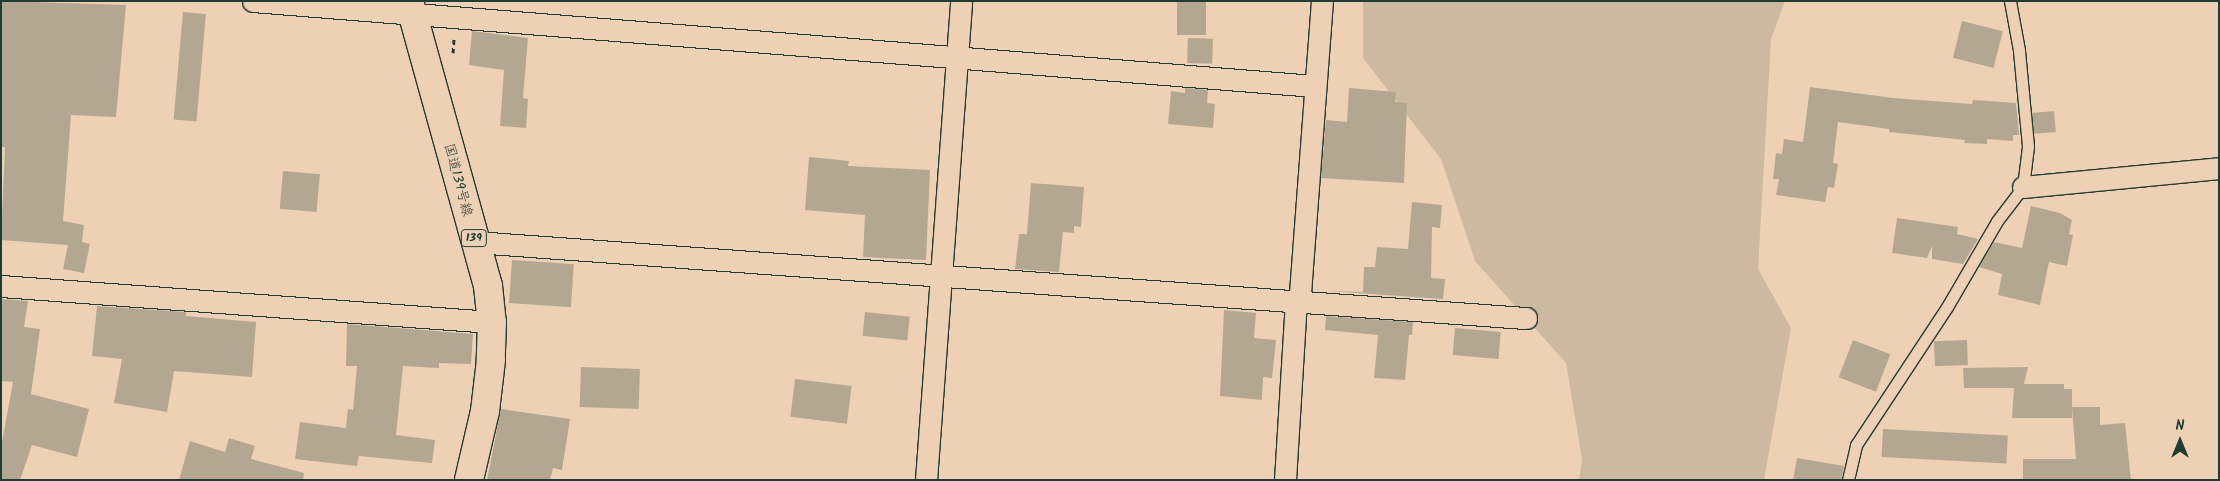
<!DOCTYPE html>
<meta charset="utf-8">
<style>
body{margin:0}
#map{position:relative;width:2220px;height:481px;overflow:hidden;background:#eed1b5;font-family:Kalam,"Klee One",sans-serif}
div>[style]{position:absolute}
.green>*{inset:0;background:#ccb9a0}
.building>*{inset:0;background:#b4a791;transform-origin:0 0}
.path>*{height:3px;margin-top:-1.5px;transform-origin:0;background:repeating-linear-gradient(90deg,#1f3d34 0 5px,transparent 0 9px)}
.roads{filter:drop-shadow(1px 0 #1f3d34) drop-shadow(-1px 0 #1f3d34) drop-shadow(0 1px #1f3d34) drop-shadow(0 -1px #1f3d34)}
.service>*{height:11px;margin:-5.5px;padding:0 5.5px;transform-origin:5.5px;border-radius:5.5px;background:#eed1b5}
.minor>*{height:21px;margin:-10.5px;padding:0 10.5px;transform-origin:10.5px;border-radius:10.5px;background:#eed1b5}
.trunk>*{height:28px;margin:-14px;padding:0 14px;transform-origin:14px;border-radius:14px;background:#eed1b5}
span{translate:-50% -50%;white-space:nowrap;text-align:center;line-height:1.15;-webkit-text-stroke:5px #eed1b5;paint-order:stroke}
.shield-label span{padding:1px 4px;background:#eed1b5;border:1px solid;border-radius:4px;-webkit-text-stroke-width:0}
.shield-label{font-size:12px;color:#1f3d34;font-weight:700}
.street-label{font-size:14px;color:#1f3d34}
.frame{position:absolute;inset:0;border:2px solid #1f3d34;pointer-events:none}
.north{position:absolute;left:2155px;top:416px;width:50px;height:50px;-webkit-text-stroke:4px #eed1b5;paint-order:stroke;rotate:0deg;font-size:14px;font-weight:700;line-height:20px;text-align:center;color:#1f3d34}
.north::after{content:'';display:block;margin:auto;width:18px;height:22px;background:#1f3d34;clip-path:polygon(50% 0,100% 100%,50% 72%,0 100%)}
</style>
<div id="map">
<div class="green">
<i style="clip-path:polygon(1363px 1px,1785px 1px,1771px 39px,1758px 269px,1791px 328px,1764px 480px,1579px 480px,1582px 459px,1566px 363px,1475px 261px,1441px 159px,1363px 58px)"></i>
</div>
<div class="building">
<i style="clip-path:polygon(1px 1px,126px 5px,116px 117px,71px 115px,63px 221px,84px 225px,82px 242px,90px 244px,84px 273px,63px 269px,68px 245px,1px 240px,5px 147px,1px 147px)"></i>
<i style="left:1177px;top:1px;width:29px;height:34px"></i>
<i style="left:183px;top:12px;width:23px;height:108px;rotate:5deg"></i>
<i style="left:1962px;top:21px;width:42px;height:38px;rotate:14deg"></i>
<i style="clip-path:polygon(472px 31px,528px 38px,523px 98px,528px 99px,526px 128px,500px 126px,504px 70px,469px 65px)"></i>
<i style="left:1188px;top:38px;width:25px;height:25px;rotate:2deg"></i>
<i style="clip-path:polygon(1810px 87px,1893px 98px,1972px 104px,1973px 100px,2016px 103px,2019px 135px,2013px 135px,2013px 141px,1987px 139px,1987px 144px,1964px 143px,1965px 140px,1889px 132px,1889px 129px,1838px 122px,1833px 163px,1838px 164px,1834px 188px,1828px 187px,1825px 202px,1776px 195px,1779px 179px,1773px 179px,1776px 153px,1782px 154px,1784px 139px,1803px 142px)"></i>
<i style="clip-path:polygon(1185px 88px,1208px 90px,1207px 103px,1215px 104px,1213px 128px,1168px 124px,1171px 91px,1185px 93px)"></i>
<i style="clip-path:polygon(1349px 88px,1396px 92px,1395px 102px,1407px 103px,1404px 183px,1321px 178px,1326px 120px,1347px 122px)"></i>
<i style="left:2054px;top:111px;width:21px;height:22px;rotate:85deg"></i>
<i style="clip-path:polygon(809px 157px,849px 161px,848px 166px,930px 170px,926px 260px,863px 257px,865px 215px,805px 210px)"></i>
<i style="left:283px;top:171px;width:37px;height:38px;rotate:5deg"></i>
<i style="clip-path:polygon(1031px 183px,1084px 187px,1081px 227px,1074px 226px,1074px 233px,1063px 232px,1059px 272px,1015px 269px,1019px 234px,1027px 234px)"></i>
<i style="clip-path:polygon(1412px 202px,1442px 205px,1440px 228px,1432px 227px,1431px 278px,1445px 279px,1443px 299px,1328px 291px,1363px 292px,1364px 267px,1375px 267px,1377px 247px,1408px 249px)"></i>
<i style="clip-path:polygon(2031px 206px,2060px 213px,2072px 220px,2069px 234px,2073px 235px,2067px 266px,2049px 262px,2040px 305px,1998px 295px,2002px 274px,1979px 267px,1994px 242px,2022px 248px)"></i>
<i style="clip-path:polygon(1897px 218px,1958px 227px,1957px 234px,1978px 239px,1963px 264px,1932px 259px,1932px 246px,1927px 258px,1892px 253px)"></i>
<i style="left:512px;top:260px;width:62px;height:43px;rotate:4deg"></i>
<i style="clip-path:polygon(1px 299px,28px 301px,24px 327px,40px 329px,31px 394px,89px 409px,77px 457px,32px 445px,20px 480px,1px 480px,1px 448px,13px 382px,1px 381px)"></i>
<i style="clip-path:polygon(97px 306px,186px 312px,186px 316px,256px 322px,252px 377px,174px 371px,167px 412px,114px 403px,122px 359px,92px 356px)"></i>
<i style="clip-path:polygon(1224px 310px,1256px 313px,1254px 338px,1276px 340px,1272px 378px,1263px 377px,1262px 400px,1220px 396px)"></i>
<i style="left:865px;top:312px;width:45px;height:24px;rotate:6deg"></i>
<i style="clip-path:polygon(1326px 316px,1413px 322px,1412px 335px,1409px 335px,1405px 380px,1374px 378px,1378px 335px,1325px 330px)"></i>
<i style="clip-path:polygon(347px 324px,473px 334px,471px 364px,439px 363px,439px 368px,403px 366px,396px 435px,435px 440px,432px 463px,359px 456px,357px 466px,295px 459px,300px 422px,346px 428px,348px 409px,353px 410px,357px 366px,346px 366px)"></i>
<i style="left:1455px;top:328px;width:46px;height:27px;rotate:5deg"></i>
<i style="left:1853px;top:340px;width:40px;height:40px;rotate:21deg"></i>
<i style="left:1967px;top:340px;width:25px;height:33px;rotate:88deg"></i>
<i style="left:581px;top:367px;width:59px;height:40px;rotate:2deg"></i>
<i style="clip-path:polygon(2028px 367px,2024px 384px,2064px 384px,2064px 389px,2072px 389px,2072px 418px,2012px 418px,2014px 388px,1964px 388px,1963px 368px)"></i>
<i style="left:795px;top:379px;width:57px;height:38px;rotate:7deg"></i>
<i style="clip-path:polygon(2072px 407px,2100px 407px,2100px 425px,2125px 423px,2131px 480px,2023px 480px,2023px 459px,2076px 459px)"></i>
<i style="clip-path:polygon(501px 409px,570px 419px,562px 470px,553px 468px,550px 480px,487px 480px)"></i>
<i style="left:1883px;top:429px;width:125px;height:28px;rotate:3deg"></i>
<i style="clip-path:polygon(229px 438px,255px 446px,251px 459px,304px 473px,303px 480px,179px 480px,190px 441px,225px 452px)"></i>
<i style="clip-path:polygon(1797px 458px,1844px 466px,1841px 480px,1793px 480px)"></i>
</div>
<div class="path">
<i style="left:453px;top:53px;width:14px;rotate:-86deg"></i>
</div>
<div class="roads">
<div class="service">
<i style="left:1848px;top:480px;width:36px;rotate:-77deg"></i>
<i style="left:1856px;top:445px;width:165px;rotate:-56.6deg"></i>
<i style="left:1947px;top:307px;width:99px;rotate:-59.8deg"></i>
<i style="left:1997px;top:221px;width:43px;rotate:-52.6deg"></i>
<i style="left:2023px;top:187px;width:41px;rotate:-83deg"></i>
<i style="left:2028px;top:146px;width:96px;rotate:-95.4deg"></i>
<i style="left:2019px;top:50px;width:50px;rotate:-100.4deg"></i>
</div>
<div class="minor">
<i style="left:253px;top:1px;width:1065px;rotate:4.58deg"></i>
<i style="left:2023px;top:187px;width:197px;rotate:-5.5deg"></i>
<i style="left:475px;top:242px;width:1054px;rotate:4.14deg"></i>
<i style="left:1px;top:286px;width:492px;rotate:4.2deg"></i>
<i style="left:926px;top:480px;width:480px;rotate:-85.8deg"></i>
<i style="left:1285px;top:480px;width:178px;rotate:-86.5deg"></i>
<i style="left:1296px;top:302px;width:10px;rotate:-66deg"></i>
<i style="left:1300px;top:293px;width:293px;rotate:-85.7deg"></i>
</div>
<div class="trunk">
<i style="left:409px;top:1px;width:296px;rotate:74.5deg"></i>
<i style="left:488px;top:286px;width:36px;rotate:84deg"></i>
<i style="left:492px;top:322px;width:38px;rotate:92deg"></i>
<i style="left:491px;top:360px;width:51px;rotate:96.7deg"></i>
<i style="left:485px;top:411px;width:71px;rotate:103.1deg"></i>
</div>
</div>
<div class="shield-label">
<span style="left:474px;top:238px">139</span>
</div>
<div class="street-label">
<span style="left:458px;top:180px;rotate:75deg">国道139号線</span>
</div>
<div class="frame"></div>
<div class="north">N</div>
</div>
